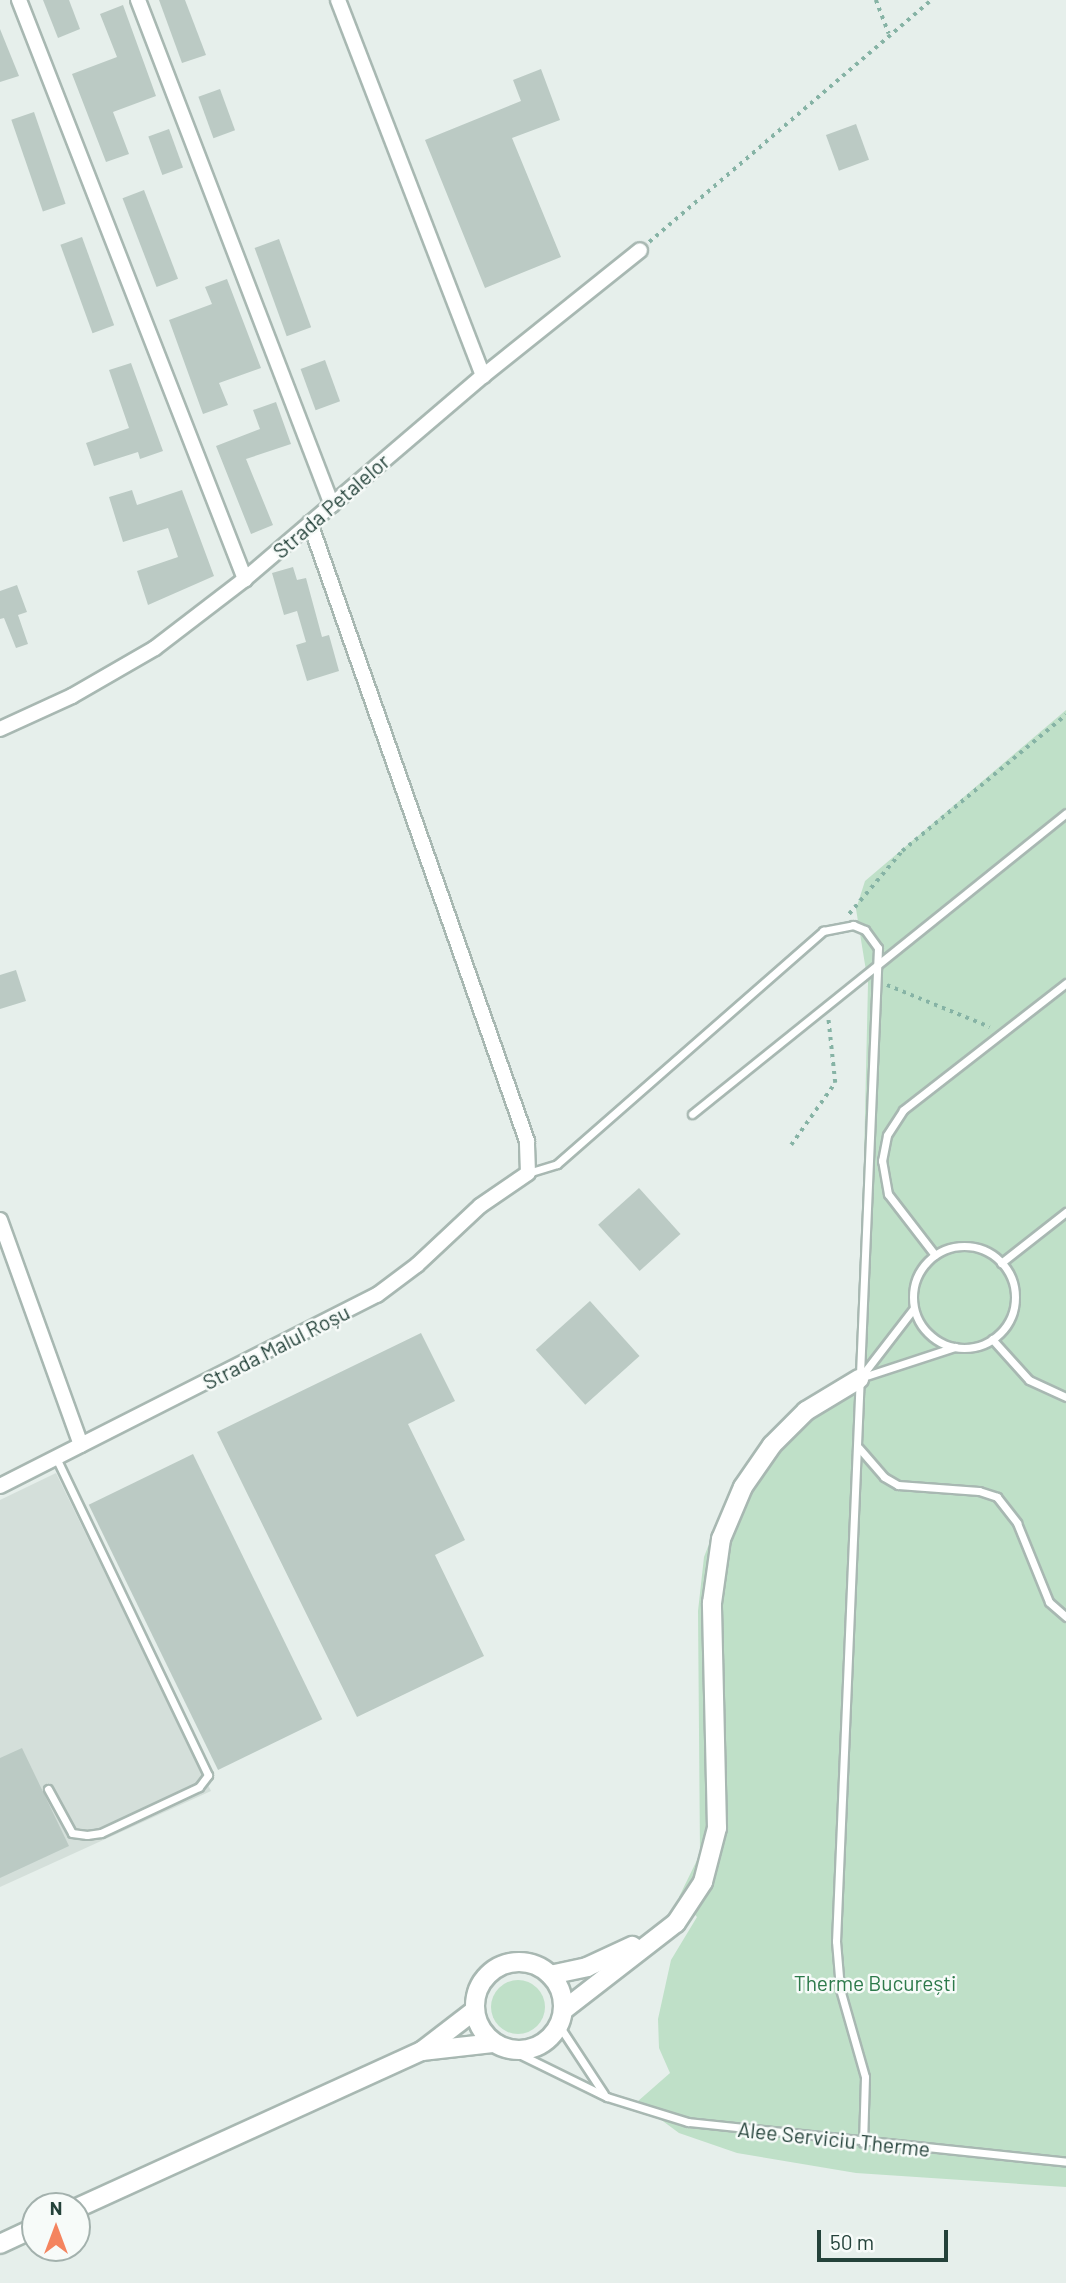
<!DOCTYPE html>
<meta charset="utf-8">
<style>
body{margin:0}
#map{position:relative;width:1066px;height:2283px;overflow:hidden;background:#e6efeb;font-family:Barlow,sans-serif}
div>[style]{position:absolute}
.built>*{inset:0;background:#d4dfda}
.green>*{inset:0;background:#bfe0c8}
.round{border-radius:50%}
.building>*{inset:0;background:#bbcac4;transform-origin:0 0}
.path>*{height:3.5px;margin-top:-1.75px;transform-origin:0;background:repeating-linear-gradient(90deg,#86b3a5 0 3.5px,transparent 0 8.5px)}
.roads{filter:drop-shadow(2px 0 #a8b8b2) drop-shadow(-2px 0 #a8b8b2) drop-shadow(0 2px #a8b8b2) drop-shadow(0 -2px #a8b8b2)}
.service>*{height:7px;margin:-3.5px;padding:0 3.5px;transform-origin:3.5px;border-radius:3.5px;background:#fff}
.service>.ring{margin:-3.5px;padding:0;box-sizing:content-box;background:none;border:7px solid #fff;border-radius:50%}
.minor>*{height:14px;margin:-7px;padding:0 7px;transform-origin:7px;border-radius:7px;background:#fff}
.tertiary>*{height:18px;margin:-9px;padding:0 9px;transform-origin:9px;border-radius:9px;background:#fff}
.tertiary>.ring{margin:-9px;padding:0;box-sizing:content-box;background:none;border:18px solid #fff;border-radius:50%}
span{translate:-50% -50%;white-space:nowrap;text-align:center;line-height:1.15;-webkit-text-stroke:5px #f7fbf9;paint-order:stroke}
.street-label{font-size:21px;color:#24423a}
.park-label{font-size:21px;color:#2d7a4b}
.north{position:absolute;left:21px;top:2192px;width:70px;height:70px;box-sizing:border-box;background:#f7fbf9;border:2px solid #a3b1ad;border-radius:50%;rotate:0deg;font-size:19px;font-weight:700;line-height:28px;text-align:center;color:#24423a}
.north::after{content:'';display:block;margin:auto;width:24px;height:32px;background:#f4845f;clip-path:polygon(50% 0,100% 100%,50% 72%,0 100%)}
.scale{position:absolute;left:817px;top:2230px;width:131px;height:32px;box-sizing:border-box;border:4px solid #24423a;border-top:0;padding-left:9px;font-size:21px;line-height:24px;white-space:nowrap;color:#24423a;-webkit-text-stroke:5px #f7fbf9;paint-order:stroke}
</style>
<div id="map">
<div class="built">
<i style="clip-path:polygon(56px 1473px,211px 1791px,0 1887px,0 1500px)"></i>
</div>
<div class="green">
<i style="clip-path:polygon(1066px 710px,1066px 2187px,856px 2173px,737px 2153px,679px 2133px,637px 2102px,670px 2073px,659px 2048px,658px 2019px,671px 1960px,697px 1917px,679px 1897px,700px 1854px,698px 1611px,704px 1557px,727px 1498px,765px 1439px,809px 1398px,841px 1380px,859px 1379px,868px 983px,856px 909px,865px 881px)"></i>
<i class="round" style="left:491px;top:1980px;width:54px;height:54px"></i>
</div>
<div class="building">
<i style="clip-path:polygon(43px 0,69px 0,80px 29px,58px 38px)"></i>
<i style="clip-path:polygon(159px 0,185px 0,206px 55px,182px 63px)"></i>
<i style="clip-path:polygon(123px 5px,156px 96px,113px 112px,129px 154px,106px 162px,72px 74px,117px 57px,100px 14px)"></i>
<i style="clip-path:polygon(0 29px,19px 76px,0 82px)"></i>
<i style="clip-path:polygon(541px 69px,560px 120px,512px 138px,561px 257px,485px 288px,425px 140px,521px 101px,513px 80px)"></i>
<i style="left:220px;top:89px;width:44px;height:23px;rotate:70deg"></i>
<i style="left:34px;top:112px;width:97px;height:24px;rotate:71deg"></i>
<i style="left:856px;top:124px;width:38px;height:32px;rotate:70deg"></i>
<i style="left:169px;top:129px;width:41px;height:22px;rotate:70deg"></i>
<i style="left:144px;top:190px;width:95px;height:23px;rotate:69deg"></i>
<i style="left:82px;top:237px;width:94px;height:23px;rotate:70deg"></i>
<i style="left:279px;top:239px;width:94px;height:26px;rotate:70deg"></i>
<i style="clip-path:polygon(227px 279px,261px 368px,219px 383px,228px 405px,203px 414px,169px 320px,212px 304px,205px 287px)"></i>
<i style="left:325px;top:360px;width:44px;height:26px;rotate:70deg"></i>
<i style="clip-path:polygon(131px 363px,163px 451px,140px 459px,138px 452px,94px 466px,86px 443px,129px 428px,109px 370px)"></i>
<i style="clip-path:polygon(276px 402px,291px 444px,246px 459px,273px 525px,251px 534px,216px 446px,260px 429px,253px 410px)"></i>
<i style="clip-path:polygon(132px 490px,137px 505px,182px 490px,214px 576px,148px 605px,137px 571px,178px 557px,168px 528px,123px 542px,109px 497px)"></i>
<i style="clip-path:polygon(293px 567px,297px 580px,306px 578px,322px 637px,329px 635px,339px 671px,307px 681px,296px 645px,306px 642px,297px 611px,284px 615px,272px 573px)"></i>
<i style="clip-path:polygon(17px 585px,27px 612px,18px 615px,28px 644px,16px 648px,4px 618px,0 619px,0 591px)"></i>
<i style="clip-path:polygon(16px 970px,26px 1001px,0 1009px,0 975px)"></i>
<i style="left:639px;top:1188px;width:62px;height:55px;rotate:48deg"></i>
<i style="left:590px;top:1301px;width:74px;height:73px;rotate:48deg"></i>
<i style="clip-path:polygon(421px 1333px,455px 1401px,408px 1424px,465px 1540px,435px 1555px,484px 1656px,357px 1717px,217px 1432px)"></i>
<i style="left:193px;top:1454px;width:295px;height:116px;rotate:64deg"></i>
<i style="clip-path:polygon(22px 1748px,69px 1846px,0 1878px,0 1758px)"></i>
</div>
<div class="path">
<i style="left:876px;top:0;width:36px;rotate:69deg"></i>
<i style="left:649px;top:242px;width:372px;rotate:-40.6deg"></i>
<i style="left:849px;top:914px;width:82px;rotate:-49.9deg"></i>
<i style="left:902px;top:851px;width:213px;rotate:-39.7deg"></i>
<i style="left:887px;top:985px;width:111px;rotate:22.2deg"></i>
<i style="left:791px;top:1145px;width:76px;rotate:-54.6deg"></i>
<i style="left:835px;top:1083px;width:65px;rotate:-96.1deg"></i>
</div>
<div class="roads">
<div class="service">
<i style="left:692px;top:1114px;width:480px;rotate:-38.8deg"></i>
<i style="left:528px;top:1173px;width:30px;rotate:-17deg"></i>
<i style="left:557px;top:1164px;width:354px;rotate:-41.2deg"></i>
<i style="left:823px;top:931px;width:31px;rotate:-11deg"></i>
<i style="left:853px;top:925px;width:13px;rotate:23deg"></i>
<i style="left:865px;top:930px;width:22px;rotate:54deg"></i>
<i style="left:878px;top:948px;width:994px;rotate:92.42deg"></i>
<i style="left:836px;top:1941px;width:48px;rotate:85.2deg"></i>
<i style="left:840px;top:1989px;width:91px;rotate:74.1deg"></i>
<i style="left:865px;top:2077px;width:66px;rotate:91.7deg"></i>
<i class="ring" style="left:913px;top:1246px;width:95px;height:95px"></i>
<i style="left:935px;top:1255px;width:77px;rotate:-127.6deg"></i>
<i style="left:888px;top:1194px;width:34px;rotate:-100deg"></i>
<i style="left:882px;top:1161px;width:26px;rotate:-79deg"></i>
<i style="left:887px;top:1135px;width:30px;rotate:-57deg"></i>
<i style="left:903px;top:1110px;width:207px;rotate:-37.9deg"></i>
<i style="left:1001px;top:1263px;width:83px;rotate:-38.1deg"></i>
<i style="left:992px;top:1339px;width:55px;rotate:47.9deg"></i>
<i style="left:1029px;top:1380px;width:41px;rotate:24.7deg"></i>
<i style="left:860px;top:1378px;width:100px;rotate:-18.1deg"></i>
<i style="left:860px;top:1378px;width:88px;rotate:-52.4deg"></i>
<i style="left:859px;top:1448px;width:38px;rotate:49deg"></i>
<i style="left:884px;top:1477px;width:16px;rotate:30deg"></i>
<i style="left:898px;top:1485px;width:81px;rotate:4.2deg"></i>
<i style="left:979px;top:1491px;width:19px;rotate:18deg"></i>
<i style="left:997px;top:1497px;width:33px;rotate:52deg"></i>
<i style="left:1017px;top:1523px;width:85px;rotate:67.9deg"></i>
<i style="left:1049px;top:1602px;width:23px;rotate:41deg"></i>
<i style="left:48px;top:1789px;width:50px;rotate:61.4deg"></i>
<i style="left:72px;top:1833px;width:15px;rotate:8deg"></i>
<i style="left:87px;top:1835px;width:14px;rotate:-8deg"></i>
<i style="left:101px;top:1833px;width:108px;rotate:-25.1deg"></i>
<i style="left:199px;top:1787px;width:15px;rotate:-53deg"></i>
<i style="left:208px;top:1775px;width:352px;rotate:-115.6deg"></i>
<i style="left:560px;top:2027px;width:80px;rotate:56.7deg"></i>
<i style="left:511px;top:2050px;width:107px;rotate:26.1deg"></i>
<i style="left:607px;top:2097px;width:85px;rotate:17.2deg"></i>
<i style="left:688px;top:2122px;width:380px;rotate:6deg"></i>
</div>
<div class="minor">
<i style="left:19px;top:0;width:622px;rotate:68.68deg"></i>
<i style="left:138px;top:0;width:541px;rotate:68.99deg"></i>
<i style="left:338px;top:0;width:403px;rotate:68.9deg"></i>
<i style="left:0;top:729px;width:79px;rotate:-24.6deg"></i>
<i style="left:72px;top:696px;width:96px;rotate:-30deg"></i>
<i style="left:155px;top:648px;width:113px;rotate:-37.5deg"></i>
<i style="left:245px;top:579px;width:313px;rotate:-40.5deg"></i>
<i style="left:483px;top:376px;width:201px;rotate:-38.7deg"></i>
<i style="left:0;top:1220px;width:239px;rotate:70.2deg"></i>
<i style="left:0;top:1486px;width:423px;rotate:-26.9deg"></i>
<i style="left:377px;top:1295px;width:50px;rotate:-36.9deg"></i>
<i style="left:417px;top:1265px;width:86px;rotate:-43.1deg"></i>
<i style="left:480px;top:1206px;width:58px;rotate:-34.5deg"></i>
<i style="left:528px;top:1173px;width:32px;rotate:-92deg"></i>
<i style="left:527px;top:1141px;width:655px;rotate:-109.35deg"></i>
</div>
<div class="tertiary">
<i class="ring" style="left:475px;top:1962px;width:70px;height:70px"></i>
<i style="left:550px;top:1975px;width:38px;rotate:-12deg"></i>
<i style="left:587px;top:1967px;width:50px;rotate:-25deg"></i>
<i style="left:565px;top:2009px;width:140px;rotate:-37.8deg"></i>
<i style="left:676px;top:1923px;width:49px;rotate:-56.6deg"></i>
<i style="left:703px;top:1882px;width:56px;rotate:-75.5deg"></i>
<i style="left:717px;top:1828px;width:225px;rotate:-91.3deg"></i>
<i style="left:712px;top:1603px;width:65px;rotate:-82deg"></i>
<i style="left:721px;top:1539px;width:56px;rotate:-67.1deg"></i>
<i style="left:743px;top:1487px;width:51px;rotate:-55.4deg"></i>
<i style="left:772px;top:1445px;width:48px;rotate:-45deg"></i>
<i style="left:806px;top:1411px;width:62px;rotate:-31.1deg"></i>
<i style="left:422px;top:2051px;width:71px;rotate:-6.4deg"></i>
<i style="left:77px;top:2208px;width:379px;rotate:-24.5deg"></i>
<i style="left:422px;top:2051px;width:66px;rotate:-37.6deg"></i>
<i style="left:0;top:2244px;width:38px;rotate:-25deg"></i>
</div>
</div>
<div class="street-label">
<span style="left:331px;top:506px;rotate:-41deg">Strada Petalelor</span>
<span style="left:276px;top:1347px;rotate:-27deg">Strada Malul Roșu</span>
<span style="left:834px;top:2139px;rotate:6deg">Alee Serviciu Therme</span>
</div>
<div class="park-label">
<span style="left:875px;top:1983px">Therme București</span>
</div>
<div class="north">N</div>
<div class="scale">50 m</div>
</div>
